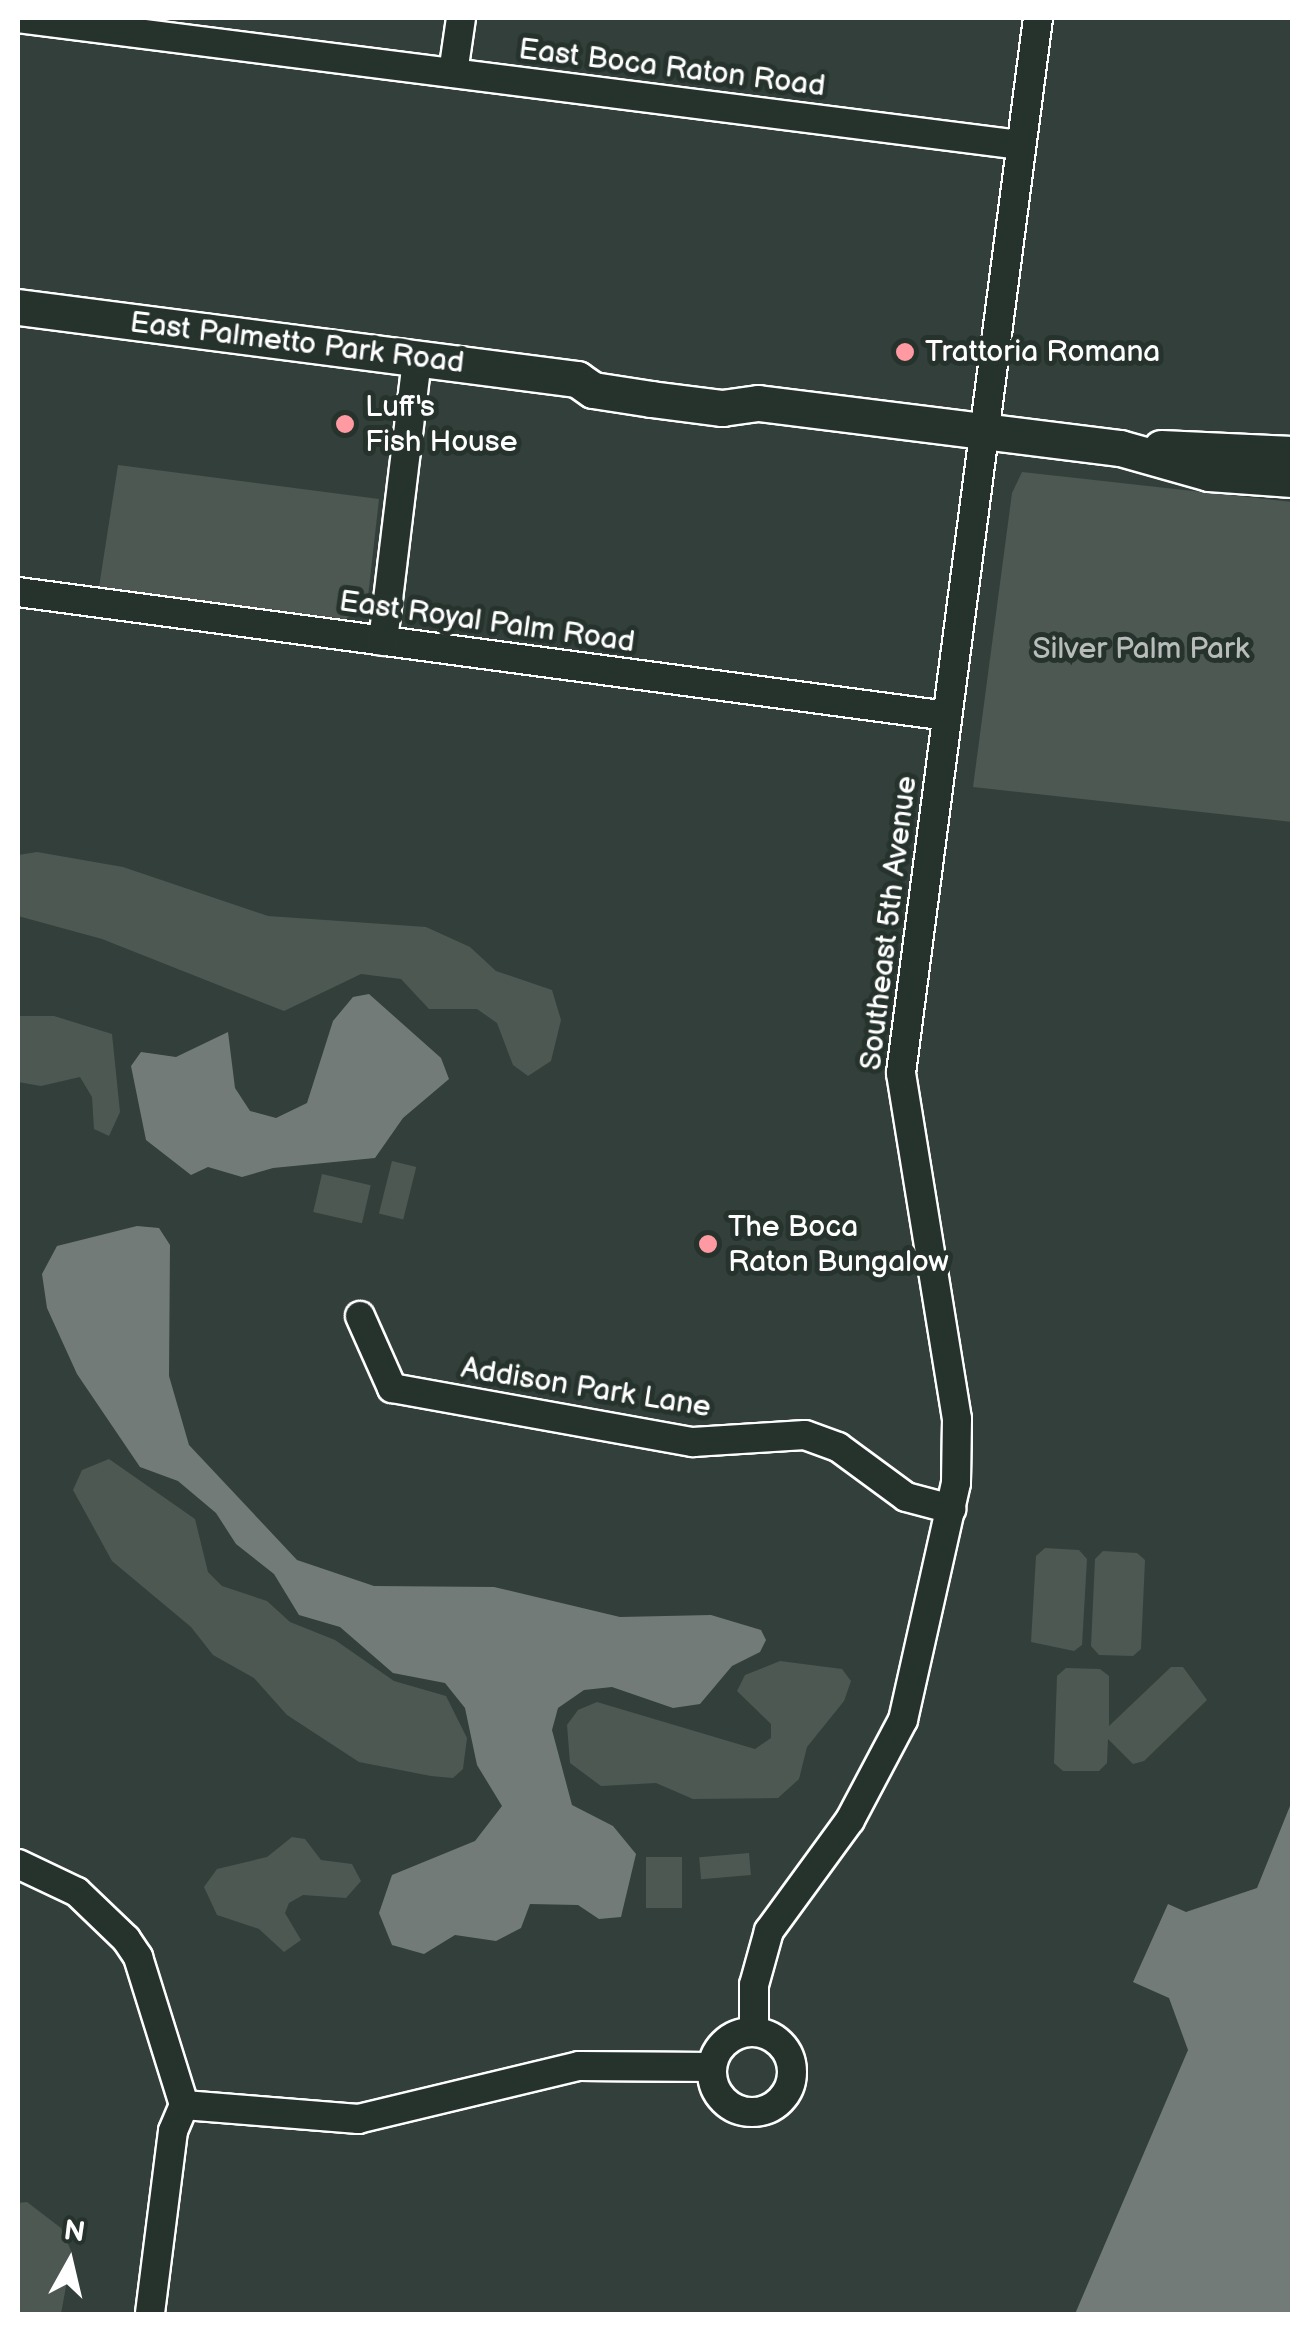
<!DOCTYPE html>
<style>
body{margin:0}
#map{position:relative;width:1310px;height:2332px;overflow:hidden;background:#333f3a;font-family:"Balsamiq Sans",sans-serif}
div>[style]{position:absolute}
.green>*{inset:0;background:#4d5853;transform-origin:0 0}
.water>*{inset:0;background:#737b78}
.roads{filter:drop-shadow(2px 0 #fff) drop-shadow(-2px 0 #fff) drop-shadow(0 2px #fff) drop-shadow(0 -2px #fff)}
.minor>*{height:28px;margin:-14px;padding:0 14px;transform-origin:14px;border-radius:14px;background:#26332d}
.minor>.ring{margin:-14px;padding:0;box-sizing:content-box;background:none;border:28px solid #26332d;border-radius:50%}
.major>*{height:35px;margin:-17.5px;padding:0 17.5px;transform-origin:17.5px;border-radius:17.5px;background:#26332d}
.dots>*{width:28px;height:28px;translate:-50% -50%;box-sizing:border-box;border:5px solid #26332d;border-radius:50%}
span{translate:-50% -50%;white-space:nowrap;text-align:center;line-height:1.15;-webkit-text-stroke:10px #26332d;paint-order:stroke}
.street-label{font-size:30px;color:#fff}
.poi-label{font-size:30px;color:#fff}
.left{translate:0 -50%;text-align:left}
.park-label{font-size:30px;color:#b8bcba}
.frame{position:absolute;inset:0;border:20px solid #fff;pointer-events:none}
.north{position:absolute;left:20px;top:2212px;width:100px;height:100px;-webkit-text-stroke:8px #26332d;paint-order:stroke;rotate:8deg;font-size:28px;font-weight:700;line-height:40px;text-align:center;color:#fff}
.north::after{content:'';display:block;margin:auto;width:35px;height:45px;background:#fff;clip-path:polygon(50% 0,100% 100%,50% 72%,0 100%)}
</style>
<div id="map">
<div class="green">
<i style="clip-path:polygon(118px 465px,379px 499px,367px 606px,345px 619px,99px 587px)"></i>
<i style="clip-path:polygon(1022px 472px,1292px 502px,1292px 822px,973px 787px,1012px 493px)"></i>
<i style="clip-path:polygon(37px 852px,123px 867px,268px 916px,426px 927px,470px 947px,496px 971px,552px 990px,561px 1020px,551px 1061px,528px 1076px,513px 1065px,497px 1023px,477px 1009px,429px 1009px,401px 979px,361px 974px,284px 1011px,102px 939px,18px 916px,18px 855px)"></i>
<i style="clip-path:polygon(18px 1016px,54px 1016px,112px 1034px,120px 1112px,109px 1136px,94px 1129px,92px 1097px,80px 1077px,41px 1086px,18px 1082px)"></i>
<i style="left:392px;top:1161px;width:25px;height:54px;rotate:14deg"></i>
<i style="left:322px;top:1174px;width:50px;height:39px;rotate:13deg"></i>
<i style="clip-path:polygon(109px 1459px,195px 1519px,208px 1572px,222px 1586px,267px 1601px,290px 1622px,335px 1640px,394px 1681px,446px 1696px,467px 1738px,463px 1769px,453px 1778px,431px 1776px,359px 1762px,287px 1715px,254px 1678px,213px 1655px,191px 1627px,112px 1561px,73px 1490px,82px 1470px)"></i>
<i style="clip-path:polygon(1045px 1548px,1079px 1550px,1087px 1559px,1082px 1645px,1074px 1651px,1031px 1642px,1036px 1556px)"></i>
<i style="clip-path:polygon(1103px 1551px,1137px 1553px,1145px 1560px,1141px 1649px,1133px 1656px,1099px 1655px,1091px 1646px,1095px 1559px)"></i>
<i style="clip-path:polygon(780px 1661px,842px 1669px,851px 1681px,844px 1701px,807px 1747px,799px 1779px,778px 1798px,693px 1799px,656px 1783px,601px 1786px,570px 1763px,567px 1725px,578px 1710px,597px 1702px,755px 1749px,771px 1738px,771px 1724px,737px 1691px,745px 1675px)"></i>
<i style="clip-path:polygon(1171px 1667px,1183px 1667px,1207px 1700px,1144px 1761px,1133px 1764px,1108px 1739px,1107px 1763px,1099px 1771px,1063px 1771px,1054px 1763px,1057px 1676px,1066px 1668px,1100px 1669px,1109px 1676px,1109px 1726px)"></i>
<i style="clip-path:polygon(292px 1837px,305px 1839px,321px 1860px,352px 1864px,361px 1881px,346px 1898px,303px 1895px,289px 1903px,285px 1913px,301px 1940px,284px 1952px,259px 1929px,217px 1915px,204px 1887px,217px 1869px,267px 1857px)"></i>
<i style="left:749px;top:1853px;width:22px;height:50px;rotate:85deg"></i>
<i style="left:646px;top:1857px;width:36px;height:51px"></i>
<i style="clip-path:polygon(27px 2202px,61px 2228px,72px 2253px,61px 2314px,18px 2314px,18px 2203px)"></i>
</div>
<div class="water">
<i style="clip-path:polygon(369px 994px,441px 1058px,449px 1079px,403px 1118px,375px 1158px,273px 1168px,242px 1177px,208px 1167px,191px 1175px,146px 1140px,131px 1066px,141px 1052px,176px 1057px,228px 1032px,235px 1088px,250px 1111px,276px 1118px,307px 1103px,333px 1021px,353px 997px)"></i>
<i style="clip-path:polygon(137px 1226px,159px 1228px,170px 1245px,169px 1376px,189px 1445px,297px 1560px,374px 1586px,494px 1587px,620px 1617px,711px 1615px,761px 1630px,766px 1640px,760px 1652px,732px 1666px,700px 1704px,673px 1708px,612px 1687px,584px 1690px,558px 1708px,552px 1730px,572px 1805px,613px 1826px,636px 1854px,621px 1917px,599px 1919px,578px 1905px,530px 1904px,521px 1928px,496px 1941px,455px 1935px,424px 1954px,392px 1945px,379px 1913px,392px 1875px,475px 1841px,502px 1806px,477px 1765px,465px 1708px,445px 1683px,393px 1673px,340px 1627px,299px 1615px,274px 1574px,236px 1544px,216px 1513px,178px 1481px,140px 1467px,77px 1374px,47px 1308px,42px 1274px,57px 1246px)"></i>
<i style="clip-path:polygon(1292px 1801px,1292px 2314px,1075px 2314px,1188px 2050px,1169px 1998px,1133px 1982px,1168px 1904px,1186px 1912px,1257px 1888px)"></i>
</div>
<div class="roads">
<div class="minor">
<i style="left:18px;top:18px;width:1011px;rotate:7.22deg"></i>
<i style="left:453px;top:73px;width:56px;rotate:-81.7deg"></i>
<i style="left:18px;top:592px;width:937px;rotate:7.6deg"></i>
<i style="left:383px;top:641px;width:285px;rotate:-83.1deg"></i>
<i style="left:360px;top:1316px;width:79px;rotate:66deg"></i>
<i style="left:392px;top:1388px;width:306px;rotate:10.2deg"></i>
<i style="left:693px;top:1442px;width:112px;rotate:-3.6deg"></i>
<i style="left:805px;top:1435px;width:35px;rotate:20deg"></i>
<i style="left:838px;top:1447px;width:84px;rotate:36.3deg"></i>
<i style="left:906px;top:1497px;width:47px;rotate:14.9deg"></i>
<i style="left:18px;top:1864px;width:65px;rotate:25.4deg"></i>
<i style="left:77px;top:1892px;width:68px;rotate:43.8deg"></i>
<i style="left:126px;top:1939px;width:22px;rotate:56deg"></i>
<i style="left:138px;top:1957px;width:155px;rotate:72.7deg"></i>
<i style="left:184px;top:2105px;width:28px;rotate:113deg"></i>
<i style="left:173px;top:2131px;width:184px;rotate:97.2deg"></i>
<i class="ring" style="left:712px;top:2032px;width:52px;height:52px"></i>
<i style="left:754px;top:2032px;width:47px;rotate:-90deg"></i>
<i style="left:754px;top:1985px;width:56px;rotate:-74.5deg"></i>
<i style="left:769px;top:1931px;width:137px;rotate:-53.9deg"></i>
<i style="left:850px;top:1820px;width:113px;rotate:-62.1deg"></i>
<i style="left:903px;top:1720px;width:243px;rotate:-77.4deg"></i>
<i style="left:956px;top:1483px;width:64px;rotate:-89.1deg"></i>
<i style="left:957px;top:1419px;width:351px;rotate:-99.2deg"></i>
<i style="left:901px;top:1073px;width:1064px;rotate:-82.6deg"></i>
<i style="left:184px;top:2105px;width:175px;rotate:4.6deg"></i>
<i style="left:358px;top:2119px;width:227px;rotate:-13.5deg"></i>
<i style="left:579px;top:2066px;width:133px;rotate:0.4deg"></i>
</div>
<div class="major">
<i style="left:18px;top:307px;width:564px;rotate:7.34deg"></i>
<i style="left:577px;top:379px;width:19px;rotate:35deg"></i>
<i style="left:593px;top:390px;width:59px;rotate:8.8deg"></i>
<i style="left:651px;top:399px;width:72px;rotate:7.2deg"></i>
<i style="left:722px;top:408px;width:36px;rotate:-8deg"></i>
<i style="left:758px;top:403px;width:365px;rotate:7.1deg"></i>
<i style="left:1120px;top:448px;width:92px;rotate:15.7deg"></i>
<i style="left:1209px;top:473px;width:83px;rotate:4.1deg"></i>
<i style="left:1161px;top:448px;width:131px;rotate:2.6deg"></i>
</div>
</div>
<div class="dots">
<i style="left:905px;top:352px;background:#ff9aa2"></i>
<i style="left:345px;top:424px;background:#ff9aa2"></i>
<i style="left:708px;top:1244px;background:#ff9aa2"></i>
</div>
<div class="street-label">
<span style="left:672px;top:68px;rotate:7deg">East Boca Raton Road</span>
<span style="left:297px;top:343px;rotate:7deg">East Palmetto Park Road</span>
<span style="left:487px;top:622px;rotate:8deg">East Royal Palm Road</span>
<span style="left:889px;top:923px;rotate:-83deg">Southeast 5th Avenue</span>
<span style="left:586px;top:1388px;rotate:9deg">Addison Park Lane</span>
</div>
<div class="poi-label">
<span class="left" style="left:925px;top:352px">Trattoria Romana</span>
<span class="left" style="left:365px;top:424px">Luff's<br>Fish House</span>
<span class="left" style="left:728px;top:1244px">The Boca<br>Raton Bungalow</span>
</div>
<div class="park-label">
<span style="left:1141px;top:649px">Silver Palm Park</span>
</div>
<div class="frame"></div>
<div class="north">N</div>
</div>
